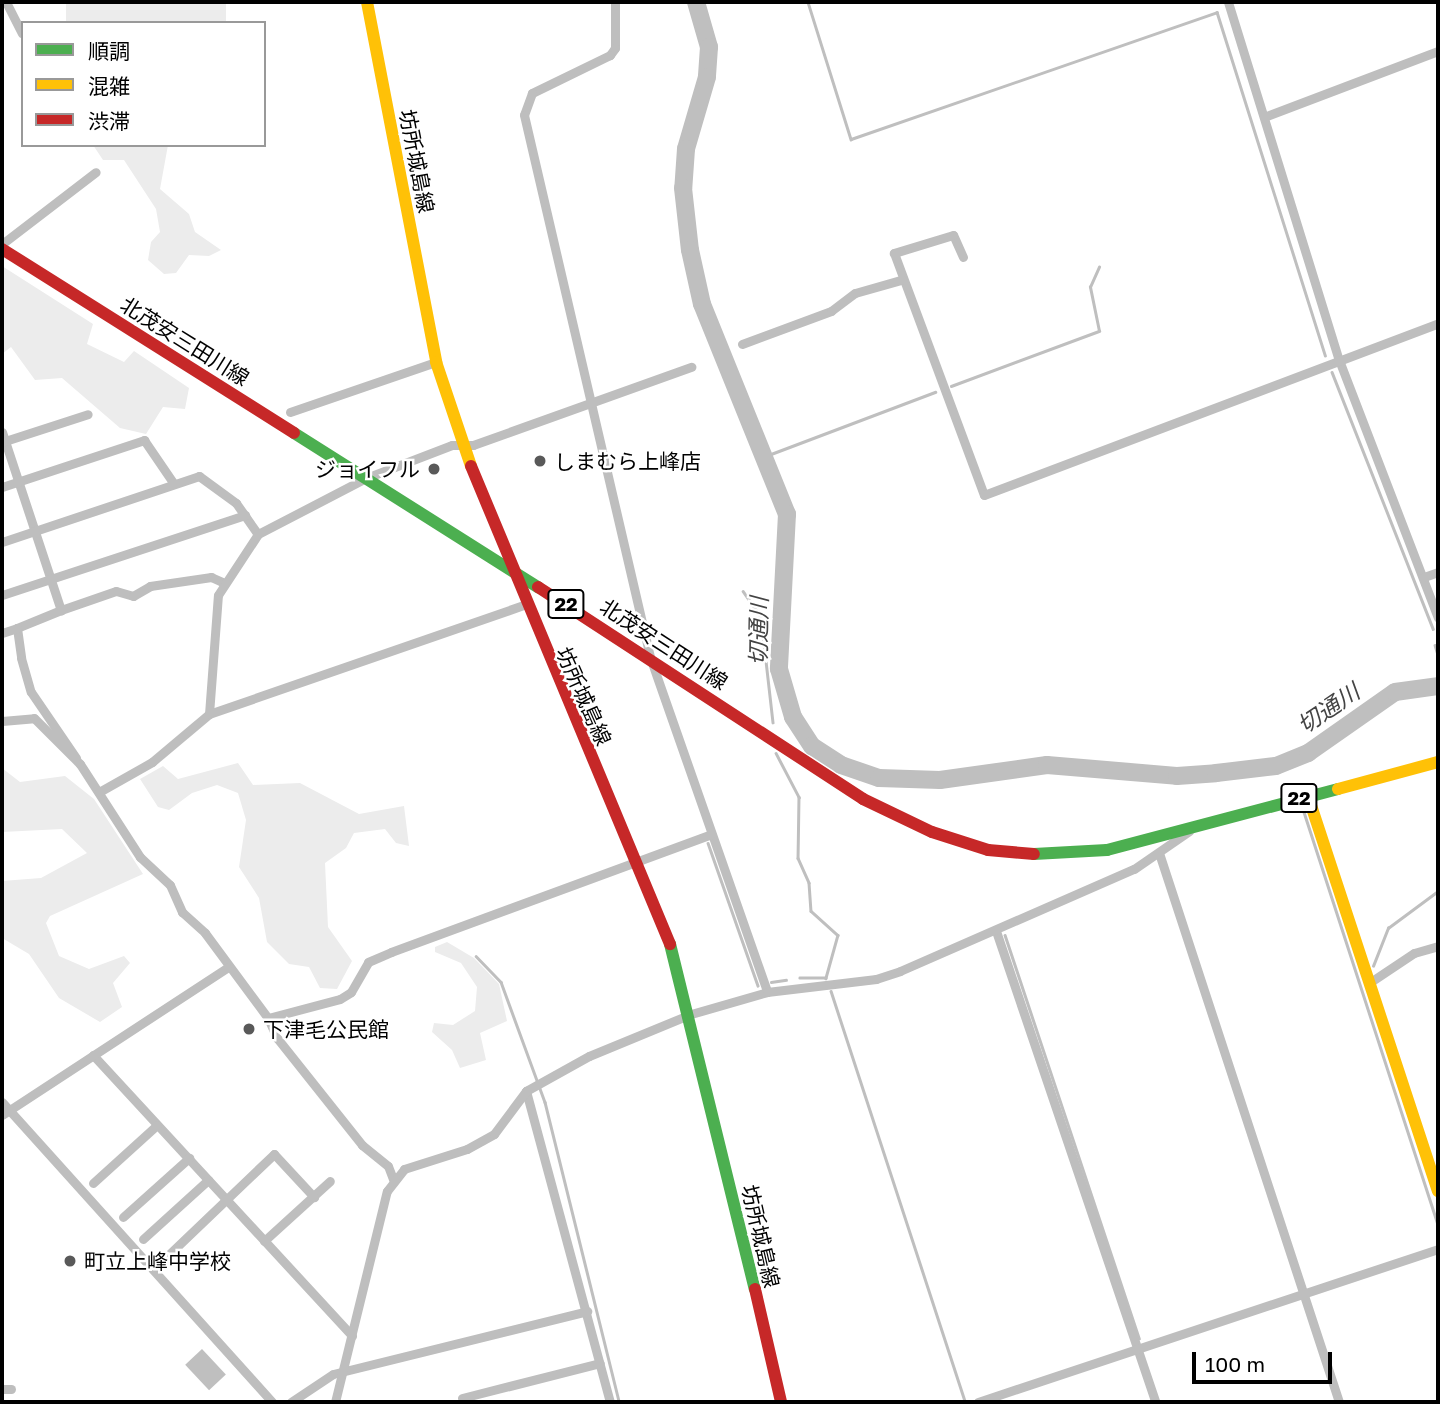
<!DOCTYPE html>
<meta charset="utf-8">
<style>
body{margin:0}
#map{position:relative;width:1440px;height:1404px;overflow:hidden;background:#fff;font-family:"Golos Text","Noto Sans JP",sans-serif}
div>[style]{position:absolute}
.green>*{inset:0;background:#ececec;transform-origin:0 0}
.water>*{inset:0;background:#bfbfbf;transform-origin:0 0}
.stream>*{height:2.5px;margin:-1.25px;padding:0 1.25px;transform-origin:1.25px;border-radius:1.25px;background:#bfbfbf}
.river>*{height:18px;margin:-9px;padding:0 9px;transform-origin:9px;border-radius:9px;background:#bfbfbf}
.street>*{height:9px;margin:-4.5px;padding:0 4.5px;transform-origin:4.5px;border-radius:4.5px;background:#bebebe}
.fast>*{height:12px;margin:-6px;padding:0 6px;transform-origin:6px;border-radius:6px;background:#4caf50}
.slow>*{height:12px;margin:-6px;padding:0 6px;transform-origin:6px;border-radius:6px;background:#ffc107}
.jam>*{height:12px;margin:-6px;padding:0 6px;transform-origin:6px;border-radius:6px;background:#c62828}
.dots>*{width:19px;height:19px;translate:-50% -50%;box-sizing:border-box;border:4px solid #fff;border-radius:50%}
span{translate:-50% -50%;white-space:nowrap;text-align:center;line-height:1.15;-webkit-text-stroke:5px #fff;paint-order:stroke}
.shield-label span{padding:2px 5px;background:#fff;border:2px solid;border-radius:5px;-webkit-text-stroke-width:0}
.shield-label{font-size:19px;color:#000;font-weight:700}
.street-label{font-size:21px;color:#000}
.poi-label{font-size:21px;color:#000}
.left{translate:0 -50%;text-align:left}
.right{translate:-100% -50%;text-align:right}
.water-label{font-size:23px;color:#444;font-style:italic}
.frame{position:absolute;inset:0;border:4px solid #000;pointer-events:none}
.legend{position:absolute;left:21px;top:21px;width:245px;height:126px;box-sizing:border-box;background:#fff;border:2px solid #999;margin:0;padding:9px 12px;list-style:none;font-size:21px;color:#000}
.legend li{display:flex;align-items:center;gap:14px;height:35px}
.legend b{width:35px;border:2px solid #999}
.scale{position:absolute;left:1192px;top:1352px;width:140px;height:32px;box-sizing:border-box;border:4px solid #000;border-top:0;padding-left:9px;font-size:21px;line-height:24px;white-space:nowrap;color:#000;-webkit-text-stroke:5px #fff;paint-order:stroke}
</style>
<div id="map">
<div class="green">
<i style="left:66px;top:2px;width:160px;height:21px"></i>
<i style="clip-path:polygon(93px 145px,168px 145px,160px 189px,189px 214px,195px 232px,221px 250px,209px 256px,189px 255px,176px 273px,164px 274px,148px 260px,151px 242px,160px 232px,156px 209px,124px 160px,103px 160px)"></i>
<i style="clip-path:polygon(2px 266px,93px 324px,87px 344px,124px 362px,134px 351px,189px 388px,185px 409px,163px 407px,146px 434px,120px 428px,62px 378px,35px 380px,11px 347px,2px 354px)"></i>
<i style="clip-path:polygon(238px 763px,253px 785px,300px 783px,359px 814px,404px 806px,409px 846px,396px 843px,385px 829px,354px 833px,346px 848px,325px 863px,328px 927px,352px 961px,337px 989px,320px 988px,309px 967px,289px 964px,267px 942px,259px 898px,239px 867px,246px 820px,238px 793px,217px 785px,192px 793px,169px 810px,158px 807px,140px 779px,163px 766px,178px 779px)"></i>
<i style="clip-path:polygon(2px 768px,20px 782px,65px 776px,94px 799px,143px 874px,50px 916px,46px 923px,59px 956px,89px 969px,124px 956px,130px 963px,113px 983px,122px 1007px,100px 1022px,59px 998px,29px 954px,2px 938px,2px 881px,41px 878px,87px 853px,62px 829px,2px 832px)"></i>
<i style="clip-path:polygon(447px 942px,474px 958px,499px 984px,507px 1021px,480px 1033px,486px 1060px,460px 1068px,452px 1050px,432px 1032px,434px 1023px,453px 1025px,475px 1011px,477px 987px,461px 963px,435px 952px,435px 947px)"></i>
</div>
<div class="water">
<i style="left:202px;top:1349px;width:35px;height:23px;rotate:47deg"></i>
</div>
<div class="stream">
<i style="left:808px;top:2px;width:144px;rotate:72.6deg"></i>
<i style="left:851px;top:139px;width:387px;rotate:-19.1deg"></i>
<i style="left:1217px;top:12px;width:360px;rotate:72.5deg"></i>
<i style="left:1332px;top:372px;width:276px;rotate:68.5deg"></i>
<i style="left:951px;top:386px;width:158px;rotate:-20.4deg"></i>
<i style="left:1099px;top:331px;width:45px;rotate:-101.6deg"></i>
<i style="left:1090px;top:287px;width:22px;rotate:-66deg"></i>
<i style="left:763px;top:457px;width:184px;rotate:-20.7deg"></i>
<i style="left:743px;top:591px;width:32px;rotate:55deg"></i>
<i style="left:761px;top:617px;width:106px;rotate:83.5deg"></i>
<i style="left:1435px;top:645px;width:10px;rotate:73deg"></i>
<i style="left:776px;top:753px;width:50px;rotate:62.4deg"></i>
<i style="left:799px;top:797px;width:61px;rotate:90.9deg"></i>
<i style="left:798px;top:858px;width:27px;rotate:66deg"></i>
<i style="left:809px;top:883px;width:28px;rotate:86deg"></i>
<i style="left:811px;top:911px;width:36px;rotate:42deg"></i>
<i style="left:838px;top:935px;width:45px;rotate:105.6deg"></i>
<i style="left:826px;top:978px;width:26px;rotate:180deg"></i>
<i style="left:1303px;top:809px;width:436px;rotate:72deg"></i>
<i style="left:708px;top:843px;width:151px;rotate:70.7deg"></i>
<i style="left:1005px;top:935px;width:425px;rotate:71.6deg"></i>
<i style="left:476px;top:956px;width:36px;rotate:46deg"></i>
<i style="left:501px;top:982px;width:128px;rotate:69.9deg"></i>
<i style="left:545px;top:1102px;width:309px;rotate:76.1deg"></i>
<i style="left:1373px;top:966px;width:41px;rotate:-68.5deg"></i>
<i style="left:1388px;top:928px;width:62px;rotate:-36.5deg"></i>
<i style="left:771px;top:982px;width:15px;rotate:-8deg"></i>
<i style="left:831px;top:991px;width:432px;rotate:71.9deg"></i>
</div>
<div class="river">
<i style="left:696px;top:2px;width:47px;rotate:73.9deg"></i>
<i style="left:709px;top:47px;width:30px;rotate:94deg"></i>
<i style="left:707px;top:77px;width:75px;rotate:106.3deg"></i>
<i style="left:686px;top:149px;width:39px;rotate:94deg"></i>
<i style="left:683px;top:188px;width:62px;rotate:83.6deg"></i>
<i style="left:690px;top:250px;width:55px;rotate:77.5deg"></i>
<i style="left:702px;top:304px;width:227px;rotate:68deg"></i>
<i style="left:787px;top:514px;width:155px;rotate:93deg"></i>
<i style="left:779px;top:669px;width:50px;rotate:73.7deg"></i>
<i style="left:793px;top:717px;width:35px;rotate:57deg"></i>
<i style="left:812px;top:746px;width:35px;rotate:33deg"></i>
<i style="left:841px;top:765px;width:40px;rotate:18.9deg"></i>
<i style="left:879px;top:778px;width:61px;rotate:1.9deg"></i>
<i style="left:940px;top:780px;width:108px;rotate:-8deg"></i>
<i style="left:1047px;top:765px;width:130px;rotate:4.8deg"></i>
<i style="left:1177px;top:776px;width:39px;rotate:-4deg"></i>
<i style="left:1216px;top:773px;width:60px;rotate:-6.7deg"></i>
<i style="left:1276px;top:766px;width:35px;rotate:-22deg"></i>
<i style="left:1308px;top:753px;width:106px;rotate:-35deg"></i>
<i style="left:1395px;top:692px;width:43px;rotate:-7.9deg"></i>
</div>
<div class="street">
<i style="left:6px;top:2px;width:35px;rotate:63deg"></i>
<i style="left:615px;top:2px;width:46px;rotate:90deg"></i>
<i style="left:615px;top:48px;width:9px;rotate:126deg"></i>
<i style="left:610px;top:55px;width:87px;rotate:154deg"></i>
<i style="left:532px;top:93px;width:23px;rotate:110deg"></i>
<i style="left:524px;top:115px;width:556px;rotate:76.91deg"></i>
<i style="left:650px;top:657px;width:355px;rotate:70.7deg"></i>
<i style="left:1228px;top:2px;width:375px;rotate:72.8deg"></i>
<i style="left:1339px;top:360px;width:276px;rotate:69deg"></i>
<i style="left:1264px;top:117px;width:186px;rotate:-20.8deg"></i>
<i style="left:2px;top:244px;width:118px;rotate:-37.5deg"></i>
<i style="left:963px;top:257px;width:24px;rotate:-114deg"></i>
<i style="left:953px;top:235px;width:62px;rotate:163deg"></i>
<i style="left:894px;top:253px;width:258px;rotate:69.6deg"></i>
<i style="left:984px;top:495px;width:485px;rotate:-20.7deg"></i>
<i style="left:742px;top:344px;width:95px;rotate:-20.3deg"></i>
<i style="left:831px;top:311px;width:30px;rotate:-37deg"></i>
<i style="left:855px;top:293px;width:48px;rotate:-15.8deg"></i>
<i style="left:290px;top:412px;width:154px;rotate:-18.9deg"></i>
<i style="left:2px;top:432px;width:188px;rotate:71.7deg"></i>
<i style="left:61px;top:610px;width:48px;rotate:157.8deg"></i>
<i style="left:17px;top:628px;width:30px;rotate:82deg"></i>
<i style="left:21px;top:658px;width:35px;rotate:74deg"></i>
<i style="left:31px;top:692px;width:80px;rotate:55.7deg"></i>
<i style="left:2px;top:442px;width:90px;rotate:-18deg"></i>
<i style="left:2px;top:487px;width:150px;rotate:-18.3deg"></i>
<i style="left:144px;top:440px;width:53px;rotate:55.7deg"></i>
<i style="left:2px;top:542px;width:208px;rotate:-18.5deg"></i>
<i style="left:199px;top:476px;width:46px;rotate:36.1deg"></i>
<i style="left:236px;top:503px;width:38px;rotate:55deg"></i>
<i style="left:1424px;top:577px;width:15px;rotate:-20deg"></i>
<i style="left:2px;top:595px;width:256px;rotate:-18.2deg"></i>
<i style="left:61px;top:610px;width:58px;rotate:-19.1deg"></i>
<i style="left:116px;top:591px;width:18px;rotate:16deg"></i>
<i style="left:133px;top:596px;width:20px;rotate:-30deg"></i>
<i style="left:150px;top:586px;width:62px;rotate:-8.4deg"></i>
<i style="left:211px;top:577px;width:12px;rotate:24deg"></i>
<i style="left:2px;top:633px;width:16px;rotate:-18deg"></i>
<i style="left:209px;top:714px;width:119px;rotate:-85.7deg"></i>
<i style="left:218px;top:595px;width:73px;rotate:-56.7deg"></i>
<i style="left:258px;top:534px;width:122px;rotate:-27.4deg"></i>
<i style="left:366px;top:478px;width:92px;rotate:-21deg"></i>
<i style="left:452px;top:445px;width:21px"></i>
<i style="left:473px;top:445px;width:232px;rotate:-19.7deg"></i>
<i style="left:2px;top:721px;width:32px;rotate:-5deg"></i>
<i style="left:34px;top:718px;width:65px;rotate:45deg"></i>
<i style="left:80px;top:764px;width:111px;rotate:57.2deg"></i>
<i style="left:140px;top:857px;width:41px;rotate:43deg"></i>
<i style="left:170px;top:885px;width:30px;rotate:66deg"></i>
<i style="left:182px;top:912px;width:31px;rotate:42deg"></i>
<i style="left:205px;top:933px;width:106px;rotate:53.5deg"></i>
<i style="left:268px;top:1018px;width:22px;rotate:66deg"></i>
<i style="left:277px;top:1038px;width:137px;rotate:51.5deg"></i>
<i style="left:362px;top:1145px;width:33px;rotate:39deg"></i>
<i style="left:388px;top:1166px;width:14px;rotate:69deg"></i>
<i style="left:99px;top:792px;width:61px;rotate:-29.5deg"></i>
<i style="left:152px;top:762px;width:75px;rotate:-40.1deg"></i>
<i style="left:209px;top:714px;width:332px;rotate:-19.1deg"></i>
<i style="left:1159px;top:853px;width:578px;rotate:71.85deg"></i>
<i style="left:996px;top:931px;width:497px;rotate:71.3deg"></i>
<i style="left:1369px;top:983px;width:54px;rotate:-33.7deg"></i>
<i style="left:1414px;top:953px;width:25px;rotate:-16deg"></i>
<i style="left:268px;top:1018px;width:74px;rotate:-14.8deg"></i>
<i style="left:340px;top:999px;width:13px;rotate:-32deg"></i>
<i style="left:351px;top:992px;width:34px;rotate:-60deg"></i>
<i style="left:368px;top:962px;width:25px;rotate:-23deg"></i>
<i style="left:391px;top:952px;width:341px;rotate:-20.2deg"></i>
<i style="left:93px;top:1055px;width:382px;rotate:47.3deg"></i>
<i style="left:526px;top:1091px;width:322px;rotate:74.9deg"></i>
<i style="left:2px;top:1102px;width:404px;rotate:48deg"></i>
<i style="left:2px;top:1115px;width:269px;rotate:-33.2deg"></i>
<i style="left:93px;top:1183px;width:86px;rotate:-42.2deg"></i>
<i style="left:123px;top:1217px;width:89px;rotate:-41.8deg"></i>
<i style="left:143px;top:1239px;width:88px;rotate:-42.2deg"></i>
<i style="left:264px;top:1241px;width:89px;rotate:-42.3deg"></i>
<i style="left:162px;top:1261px;width:155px;rotate:-43.7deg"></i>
<i style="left:274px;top:1154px;width:59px;rotate:47.1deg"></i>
<i style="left:2px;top:1389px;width:9px"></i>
<i style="left:462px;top:1398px;width:142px;rotate:-14.2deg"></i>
<i style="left:291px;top:1402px;width:50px;rotate:-33.7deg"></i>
<i style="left:333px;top:1374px;width:262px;rotate:-13.9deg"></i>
<i style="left:335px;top:1402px;width:217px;rotate:-76.2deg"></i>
<i style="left:387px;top:1191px;width:28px;rotate:-52deg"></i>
<i style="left:404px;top:1169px;width:66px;rotate:-17.6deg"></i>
<i style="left:467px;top:1149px;width:31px;rotate:-29deg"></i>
<i style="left:494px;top:1134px;width:54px;rotate:-53.3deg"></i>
<i style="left:526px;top:1091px;width:72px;rotate:-29.1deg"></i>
<i style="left:589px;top:1056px;width:110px;rotate:-22.4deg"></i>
<i style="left:691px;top:1014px;width:79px;rotate:-16.1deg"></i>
<i style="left:767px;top:992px;width:110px;rotate:-6.8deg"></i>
<i style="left:876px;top:979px;width:25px;rotate:-18deg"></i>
<i style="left:900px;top:971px;width:255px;rotate:-23.6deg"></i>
<i style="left:1134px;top:869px;width:67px;rotate:-34.6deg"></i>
<i style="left:978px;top:1402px;width:485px;rotate:-18.4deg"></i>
</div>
<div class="fast">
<i style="left:294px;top:433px;width:289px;rotate:32.3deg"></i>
<i style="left:1034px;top:854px;width:73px;rotate:-3.1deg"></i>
<i style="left:1107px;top:850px;width:239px;rotate:-14.8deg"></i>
<i style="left:670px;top:944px;width:355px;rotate:76.2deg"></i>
</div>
<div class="slow">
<i style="left:367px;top:2px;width:367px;rotate:79.1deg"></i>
<i style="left:436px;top:362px;width:110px;rotate:71.4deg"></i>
<i style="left:1338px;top:789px;width:104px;rotate:-15.1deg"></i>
<i style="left:1308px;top:796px;width:416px;rotate:71.8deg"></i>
</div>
<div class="jam">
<i style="left:2px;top:249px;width:345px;rotate:32.2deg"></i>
<i style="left:471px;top:466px;width:518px;rotate:67.4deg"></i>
<i style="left:538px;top:587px;width:388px;rotate:33.1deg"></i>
<i style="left:863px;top:799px;width:76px;rotate:25.6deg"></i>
<i style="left:932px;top:832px;width:59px;rotate:17.8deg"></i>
<i style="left:988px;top:850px;width:46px;rotate:5deg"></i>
<i style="left:755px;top:1289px;width:116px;rotate:77deg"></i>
</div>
<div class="dots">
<i style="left:540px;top:461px;background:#595959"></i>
<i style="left:434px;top:469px;background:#595959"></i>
<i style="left:249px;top:1029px;background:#595959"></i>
<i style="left:70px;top:1261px;background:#595959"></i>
</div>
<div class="shield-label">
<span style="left:566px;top:604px">22</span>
<span style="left:1299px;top:798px">22</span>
</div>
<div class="street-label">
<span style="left:417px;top:161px;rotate:79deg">坊所城島線</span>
<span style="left:185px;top:341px;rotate:32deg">北茂安三田川線</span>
<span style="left:664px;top:644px;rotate:33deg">北茂安三田川線</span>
<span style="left:584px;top:696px;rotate:66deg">坊所城島線</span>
<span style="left:761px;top:1236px;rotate:77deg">坊所城島線</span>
</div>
<div class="poi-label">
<span class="left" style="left:554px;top:461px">しまむら上峰店</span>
<span class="right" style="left:420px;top:469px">ジョイフル</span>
<span class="left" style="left:263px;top:1029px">下津毛公民館</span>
<span class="left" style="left:84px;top:1261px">町立上峰中学校</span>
</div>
<div class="water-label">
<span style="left:758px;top:631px;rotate:-89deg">切通川</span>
<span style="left:1328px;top:708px;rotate:-34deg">切通川</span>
</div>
<div class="frame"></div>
<ul class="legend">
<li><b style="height:9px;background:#4caf50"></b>順調</li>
<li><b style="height:9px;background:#ffc107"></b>混雑</li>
<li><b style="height:9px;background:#c62828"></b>渋滞</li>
</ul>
<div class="scale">100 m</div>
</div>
